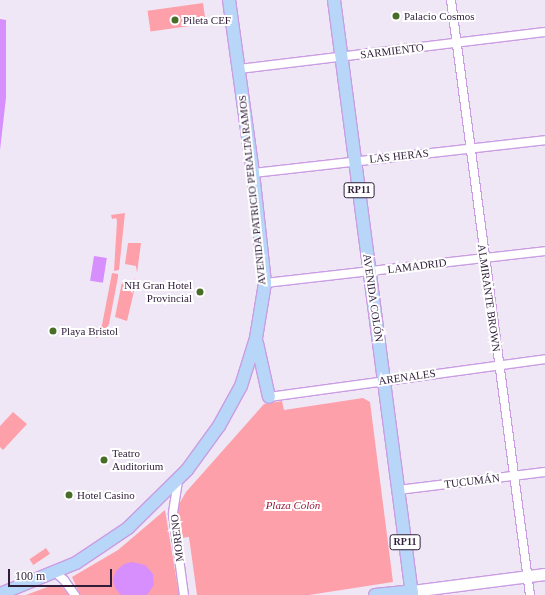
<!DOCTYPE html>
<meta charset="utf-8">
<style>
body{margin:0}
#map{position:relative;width:545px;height:595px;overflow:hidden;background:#f0e7f6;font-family:"Times New Roman",serif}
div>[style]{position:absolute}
.green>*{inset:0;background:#fda0aa;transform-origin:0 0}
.water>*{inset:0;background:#d68ffd;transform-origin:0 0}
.roads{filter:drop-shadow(1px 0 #ca9de3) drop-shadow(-1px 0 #ca9de3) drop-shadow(0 1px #ca9de3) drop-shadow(0 -1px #ca9de3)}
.street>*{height:8px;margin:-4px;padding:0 4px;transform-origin:4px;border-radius:4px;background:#fff}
.secondary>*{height:11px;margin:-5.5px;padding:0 5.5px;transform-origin:5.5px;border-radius:5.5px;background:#fff}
.primary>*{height:12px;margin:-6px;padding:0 6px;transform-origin:6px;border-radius:6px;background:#b7d6f8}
.dots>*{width:11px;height:11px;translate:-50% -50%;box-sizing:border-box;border:2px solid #fff;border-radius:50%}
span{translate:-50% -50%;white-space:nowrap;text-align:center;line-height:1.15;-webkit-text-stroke:4px #fff;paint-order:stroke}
.shield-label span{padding:1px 3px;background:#fff;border:1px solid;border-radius:3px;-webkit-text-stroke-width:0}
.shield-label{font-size:10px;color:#2f1d39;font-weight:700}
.poi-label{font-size:11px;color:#2f1d39}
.left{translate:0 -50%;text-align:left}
.right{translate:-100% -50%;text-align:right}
.street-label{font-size:11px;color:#2f1d39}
.park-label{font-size:11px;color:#971a3a;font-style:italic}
.scale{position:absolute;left:8px;top:569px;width:104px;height:18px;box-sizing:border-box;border:2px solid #2f1d39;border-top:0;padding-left:5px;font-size:12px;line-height:14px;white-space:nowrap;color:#2f1d39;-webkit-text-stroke:3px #fff;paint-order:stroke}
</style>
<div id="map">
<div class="green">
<i style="left:203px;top:3px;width:21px;height:56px;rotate:82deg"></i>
<i style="clip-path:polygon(125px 213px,119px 270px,114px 271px,117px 221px,116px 218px,112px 219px,111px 215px)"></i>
<i style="clip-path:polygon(128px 243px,141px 243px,137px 273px,136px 266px,125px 264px)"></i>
<i style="clip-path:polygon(112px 273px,118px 274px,118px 277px,109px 324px,103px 335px,96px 338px,95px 335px,102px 325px)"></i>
<i style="clip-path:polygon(135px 277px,135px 287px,127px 321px,115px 317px,122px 282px,134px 284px)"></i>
<i style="clip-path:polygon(363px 398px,370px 402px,393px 582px,309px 595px,197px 595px,189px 537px,181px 538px,178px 514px,179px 504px,186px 492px,264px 404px,282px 401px,284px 410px)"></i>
<i style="clip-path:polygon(13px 412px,27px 424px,3px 450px,0 447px,0 426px)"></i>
<i style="clip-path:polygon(165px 510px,179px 595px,80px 595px,72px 577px,118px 550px)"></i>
<i style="left:46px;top:548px;width:7px;height:20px;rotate:56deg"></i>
<i style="clip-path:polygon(53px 585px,62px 587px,69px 595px,26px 595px)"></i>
</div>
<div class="water">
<i style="clip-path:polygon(0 19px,6px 20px,6px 98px,0 150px)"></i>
<i style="left:94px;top:256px;width:13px;height:25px;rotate:9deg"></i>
<i style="clip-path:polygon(132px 562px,145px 565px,153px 574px,154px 585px,147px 595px,121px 595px,115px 588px,113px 579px,116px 571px,124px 564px)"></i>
</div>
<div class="roads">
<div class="street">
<i style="left:451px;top:0;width:600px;rotate:82.44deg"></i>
<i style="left:239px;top:69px;width:308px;rotate:-6.9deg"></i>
<i style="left:253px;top:173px;width:294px;rotate:-6.4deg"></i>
<i style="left:265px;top:283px;width:282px;rotate:-6.5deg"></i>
<i style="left:269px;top:397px;width:279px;rotate:-7.8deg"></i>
<i style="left:178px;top:481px;width:33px;rotate:99deg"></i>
<i style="left:173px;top:514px;width:82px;rotate:82.3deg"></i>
<i style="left:398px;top:490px;width:148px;rotate:-7deg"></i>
<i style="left:56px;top:573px;width:11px;rotate:41deg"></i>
<i style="left:64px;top:580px;width:19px;rotate:54deg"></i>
</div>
<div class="secondary">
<i style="left:412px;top:591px;width:134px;rotate:-7.3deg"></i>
</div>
<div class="primary">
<i style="left:334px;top:0;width:600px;rotate:82.53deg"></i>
<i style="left:257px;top:343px;width:55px;rotate:77.5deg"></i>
<i style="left:0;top:594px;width:82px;rotate:-22.2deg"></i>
<i style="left:76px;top:563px;width:63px;rotate:-33.9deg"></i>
<i style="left:128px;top:528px;width:83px;rotate:-44.5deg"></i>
<i style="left:187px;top:470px;width:54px;rotate:-54deg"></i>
<i style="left:219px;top:426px;width:46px;rotate:-61.2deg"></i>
<i style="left:241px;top:386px;width:50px;rotate:-72.6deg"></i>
<i style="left:256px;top:338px;width:56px;rotate:-80.7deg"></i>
<i style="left:265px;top:283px;width:111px;rotate:-96.2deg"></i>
<i style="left:253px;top:173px;width:175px;rotate:-97.9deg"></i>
<i style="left:375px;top:595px;width:37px;rotate:-6deg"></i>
</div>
</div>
<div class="dots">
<i style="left:396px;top:16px;background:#486d27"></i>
<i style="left:175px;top:20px;background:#486d27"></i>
<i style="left:200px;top:292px;background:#486d27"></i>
<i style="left:53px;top:331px;background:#486d27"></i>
<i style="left:104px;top:460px;background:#486d27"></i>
<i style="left:69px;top:495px;background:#486d27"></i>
</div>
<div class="shield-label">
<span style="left:359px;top:190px">RP11</span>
<span style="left:405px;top:542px">RP11</span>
</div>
<div class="poi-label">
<span class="left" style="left:404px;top:16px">Palacio Cosmos</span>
<span class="left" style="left:183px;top:20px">Pileta CEF</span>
<span class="right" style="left:192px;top:292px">NH Gran Hotel<br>Provincial</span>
<span class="left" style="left:61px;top:331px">Playa Bristol</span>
<span class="left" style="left:112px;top:460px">Teatro<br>Auditorium</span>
<span class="left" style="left:77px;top:495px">Hotel Casino</span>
</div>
<div class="street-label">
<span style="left:392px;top:51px;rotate:-7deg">SARMIENTO</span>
<span style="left:399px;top:156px;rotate:-6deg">LAS HERAS</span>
<span style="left:252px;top:190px;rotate:-96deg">AVENIDA PATRICIO PERALTA RAMOS</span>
<span style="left:417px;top:266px;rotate:-7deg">LAMADRID</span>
<span style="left:373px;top:298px;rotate:82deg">AVENIDA COLÓN</span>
<span style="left:489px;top:298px;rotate:82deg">ALMIRANTE BROWN</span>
<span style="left:407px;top:377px;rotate:-8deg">ARENALES</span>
<span style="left:472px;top:481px;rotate:-7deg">TUCUMÁN</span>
<span style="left:177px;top:538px;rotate:-97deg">MORENO</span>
</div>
<div class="park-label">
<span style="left:293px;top:505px">Plaza Colón</span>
</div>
<div class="scale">100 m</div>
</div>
